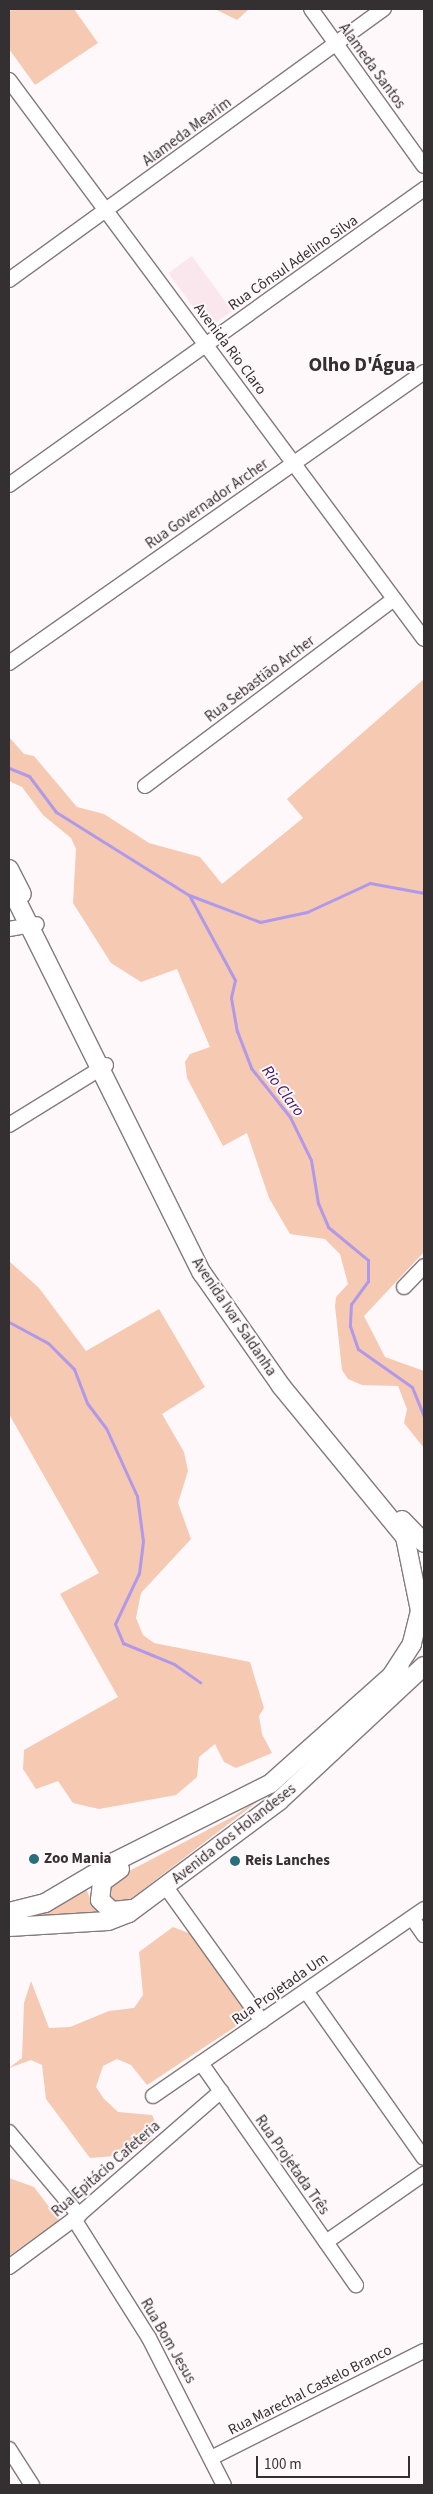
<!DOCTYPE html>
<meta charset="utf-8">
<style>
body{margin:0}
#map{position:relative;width:433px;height:2494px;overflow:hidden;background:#fef8fa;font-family:"Source Sans 3",sans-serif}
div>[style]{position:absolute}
.built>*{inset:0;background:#fae7ee;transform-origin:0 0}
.green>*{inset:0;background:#f6c9b2}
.stream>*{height:3px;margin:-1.5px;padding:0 1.5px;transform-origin:1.5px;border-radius:1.5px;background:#b199e9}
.roads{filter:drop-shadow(1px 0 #837a7d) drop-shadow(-1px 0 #837a7d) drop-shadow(0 1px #837a7d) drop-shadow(0 -1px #837a7d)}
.minor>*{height:14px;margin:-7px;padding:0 7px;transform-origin:7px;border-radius:7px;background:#fff}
.major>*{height:18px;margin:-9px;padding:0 9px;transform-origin:9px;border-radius:9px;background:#fff}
.dots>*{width:14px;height:14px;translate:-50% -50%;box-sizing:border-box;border:2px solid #fef8fa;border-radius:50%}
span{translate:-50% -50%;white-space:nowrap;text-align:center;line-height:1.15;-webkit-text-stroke:4px #fef8fa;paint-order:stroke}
.street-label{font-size:15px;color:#343032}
.poi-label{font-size:15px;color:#343032;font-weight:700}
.left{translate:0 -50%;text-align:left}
.water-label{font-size:16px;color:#3b116e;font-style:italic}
.district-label{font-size:20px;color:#343032;font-weight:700}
.frame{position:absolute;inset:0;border:10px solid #343032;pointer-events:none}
.scale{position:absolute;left:256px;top:2456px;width:154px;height:22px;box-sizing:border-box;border:2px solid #343032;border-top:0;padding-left:6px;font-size:15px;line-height:18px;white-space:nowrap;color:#343032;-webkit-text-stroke:4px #fef8fa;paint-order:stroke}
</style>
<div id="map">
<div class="built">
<i style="left:192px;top:256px;width:68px;height:29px;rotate:54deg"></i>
</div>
<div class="green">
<i style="clip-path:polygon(15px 9px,74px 9px,98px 43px,35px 85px,9px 49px,9px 11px)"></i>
<i style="clip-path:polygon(215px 9px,249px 9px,237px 20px)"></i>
<i style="clip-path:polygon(424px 679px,424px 1252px,364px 1316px,385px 1357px,424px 1371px,424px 1448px,404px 1423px,407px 1409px,398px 1386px,362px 1385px,348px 1379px,342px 1370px,335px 1306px,336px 1297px,348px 1284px,340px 1254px,325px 1239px,290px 1234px,269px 1198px,247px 1133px,223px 1146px,187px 1078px,185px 1062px,190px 1054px,210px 1047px,177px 969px,141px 982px,111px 963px,73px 903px,76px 849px,71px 838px,43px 815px,22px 787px,9px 781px,9px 737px,24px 754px,34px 756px,77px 807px,104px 814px,149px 843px,200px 857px,222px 884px,303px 818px,287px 799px)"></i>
<i style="clip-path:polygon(9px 1261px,39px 1288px,86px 1351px,159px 1309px,205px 1387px,162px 1414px,184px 1452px,188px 1471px,178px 1503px,191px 1539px,141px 1593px,136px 1618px,143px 1635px,154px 1643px,250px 1662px,264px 1708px,259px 1716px,262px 1734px,272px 1753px,236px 1768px,224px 1762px,215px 1744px,199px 1757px,197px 1777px,176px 1795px,99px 1809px,73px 1803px,58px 1781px,36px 1789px,23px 1769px,24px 1750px,118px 1697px,60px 1594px,99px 1573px,9px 1414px)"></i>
<i style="clip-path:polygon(279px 1785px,128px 1901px,117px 1902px,109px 1897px,114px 1879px,234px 1816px)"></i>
<i style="clip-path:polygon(85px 1887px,97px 1913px,31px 1919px,34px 1915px)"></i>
<i style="clip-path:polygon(173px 1927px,191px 1934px,248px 2014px,247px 2019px,147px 2085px,131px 2065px,117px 2059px,103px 2066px,96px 2087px,104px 2099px,118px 2112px,152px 2115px,158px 2128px,150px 2141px,125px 2155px,90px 2158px,46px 2099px,42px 2065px,31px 2060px,9px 2068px,22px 2058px,24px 2003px,31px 1981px,49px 2028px,70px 2027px,109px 2011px,134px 2008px,143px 1995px,139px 1952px)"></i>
<i style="clip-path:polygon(9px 2178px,34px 2187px,59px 2220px,9px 2256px)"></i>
</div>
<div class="stream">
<i style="left:9px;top:768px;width:22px;rotate:22deg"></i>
<i style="left:29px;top:776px;width:45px;rotate:53.1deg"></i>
<i style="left:56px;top:812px;width:157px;rotate:32deg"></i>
<i style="left:189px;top:895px;width:97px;rotate:61.6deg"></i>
<i style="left:235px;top:980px;width:18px;rotate:103deg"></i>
<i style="left:231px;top:998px;width:34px;rotate:80deg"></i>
<i style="left:237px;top:1031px;width:40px;rotate:69deg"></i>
<i style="left:251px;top:1068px;width:63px;rotate:51.5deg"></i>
<i style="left:290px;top:1117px;width:48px;rotate:64deg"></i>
<i style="left:311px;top:1160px;width:44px;rotate:80.8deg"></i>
<i style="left:318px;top:1203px;width:26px;rotate:67deg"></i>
<i style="left:328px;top:1227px;width:52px;rotate:39.5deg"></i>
<i style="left:368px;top:1260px;width:21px;rotate:90deg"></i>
<i style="left:368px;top:1281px;width:29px;rotate:126deg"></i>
<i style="left:351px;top:1304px;width:22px;rotate:93deg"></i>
<i style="left:350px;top:1326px;width:24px;rotate:71deg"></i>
<i style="left:358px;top:1349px;width:66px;rotate:35.1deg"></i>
<i style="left:412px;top:1387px;width:32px;rotate:68deg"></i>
<i style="left:189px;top:895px;width:76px;rotate:20.8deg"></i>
<i style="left:260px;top:922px;width:48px;rotate:-12deg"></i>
<i style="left:307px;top:912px;width:69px;rotate:-24.7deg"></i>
<i style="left:370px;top:883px;width:55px;rotate:10.5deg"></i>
<i style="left:9px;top:1322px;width:44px;rotate:28.3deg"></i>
<i style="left:48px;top:1343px;width:37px;rotate:45deg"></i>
<i style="left:74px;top:1369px;width:36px;rotate:69deg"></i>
<i style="left:87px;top:1403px;width:31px;rotate:53deg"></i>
<i style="left:106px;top:1428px;width:75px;rotate:65.5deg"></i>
<i style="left:137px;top:1496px;width:45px;rotate:82.4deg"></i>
<i style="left:143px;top:1541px;width:32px;rotate:97deg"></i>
<i style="left:139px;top:1573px;width:56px;rotate:115.2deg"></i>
<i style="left:115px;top:1624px;width:21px;rotate:67deg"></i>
<i style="left:123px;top:1643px;width:55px;rotate:22.4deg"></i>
<i style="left:174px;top:1664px;width:32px;rotate:35deg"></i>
</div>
<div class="roads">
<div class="minor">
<i style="left:311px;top:9px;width:193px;rotate:54.3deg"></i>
<i style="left:9px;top:80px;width:696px;rotate:53.41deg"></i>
<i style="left:9px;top:280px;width:463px;rotate:-35.9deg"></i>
<i style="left:9px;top:485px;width:510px;rotate:-35.5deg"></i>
<i style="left:9px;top:663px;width:507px;rotate:-35.04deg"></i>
<i style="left:145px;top:786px;width:311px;rotate:-36.9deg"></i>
<i style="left:9px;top:929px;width:28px;rotate:-10deg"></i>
<i style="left:9px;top:1125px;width:114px;rotate:-31.7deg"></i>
<i style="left:404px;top:1287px;width:29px;rotate:-46deg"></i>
<i style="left:166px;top:1887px;width:165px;rotate:54.4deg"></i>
<i style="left:412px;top:1918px;width:21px;rotate:55deg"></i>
<i style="left:306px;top:1991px;width:204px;rotate:54.8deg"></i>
<i style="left:201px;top:2063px;width:271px;rotate:55.1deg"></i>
<i style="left:153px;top:2096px;width:329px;rotate:-34.6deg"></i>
<i style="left:9px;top:2132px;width:109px;rotate:49.9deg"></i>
<i style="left:74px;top:2219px;width:141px;rotate:57.8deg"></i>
<i style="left:149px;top:2338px;width:165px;rotate:63deg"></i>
<i style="left:326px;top:2242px;width:119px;rotate:-34.8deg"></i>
<i style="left:9px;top:2267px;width:81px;rotate:-36.4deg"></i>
<i style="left:74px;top:2219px;width:195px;rotate:-41deg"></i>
<i style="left:9px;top:2449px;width:43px;rotate:57.4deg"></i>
<i style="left:211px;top:2458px;width:238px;rotate:-26.7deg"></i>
</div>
<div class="major">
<i style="left:9px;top:869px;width:28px;rotate:63deg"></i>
<i style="left:9px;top:885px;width:433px;rotate:63.6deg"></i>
<i style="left:202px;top:1273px;width:138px;rotate:55deg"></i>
<i style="left:281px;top:1386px;width:195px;rotate:50.6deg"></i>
<i style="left:405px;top:1537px;width:76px;rotate:78.5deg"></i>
<i style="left:420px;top:1611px;width:34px;rotate:104deg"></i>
<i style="left:412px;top:1644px;width:38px;rotate:123deg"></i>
<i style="left:402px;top:1520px;width:32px;rotate:46deg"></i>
<i style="left:120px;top:1869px;width:22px;rotate:144deg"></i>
<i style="left:102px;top:1882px;width:18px;rotate:96deg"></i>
<i style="left:100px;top:1900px;width:16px;rotate:43deg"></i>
<i style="left:112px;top:1911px;width:18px;rotate:-6deg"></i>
<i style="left:9px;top:1912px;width:37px;rotate:-14deg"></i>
<i style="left:45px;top:1903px;width:80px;rotate:-30.7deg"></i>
<i style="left:114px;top:1862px;width:174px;rotate:-26.6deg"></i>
<i style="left:270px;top:1784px;width:174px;rotate:-41.7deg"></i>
<i style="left:9px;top:1927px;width:99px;rotate:-3.5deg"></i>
<i style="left:108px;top:1921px;width:22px;rotate:-21deg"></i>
<i style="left:129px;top:1913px;width:187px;rotate:-36.7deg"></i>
<i style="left:279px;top:1801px;width:198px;rotate:-43deg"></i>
</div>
</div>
<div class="dots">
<i style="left:34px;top:1859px;background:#286e7d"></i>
<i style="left:235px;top:1861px;background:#286e7d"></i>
</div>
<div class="street-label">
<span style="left:372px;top:66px;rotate:54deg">Alameda Santos</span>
<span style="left:187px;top:132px;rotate:-36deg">Alameda Mearim</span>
<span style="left:293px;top:263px;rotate:-35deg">Rua Cônsul Adelino Silva</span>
<span style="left:230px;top:349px;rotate:53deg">Avenida Rio Claro</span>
<span style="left:207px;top:504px;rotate:-35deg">Rua Governador Archer</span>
<span style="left:260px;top:679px;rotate:-37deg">Rua Sebastião Archer</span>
<span style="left:234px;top:1317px;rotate:56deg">Avenida Ivar Saldanha</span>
<span style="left:234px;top:1834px;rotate:-38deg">Avenida dos Holandeses</span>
<span style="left:280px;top:1989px;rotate:-35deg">Rua Projetada Um</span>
<span style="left:292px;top:2165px;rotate:55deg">Rua Projetada Três</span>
<span style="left:106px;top:2169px;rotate:-41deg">Rua Epitácio Cafeteria</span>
<span style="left:168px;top:2341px;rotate:60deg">Rua Bom Jesus</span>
<span style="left:310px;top:2390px;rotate:-27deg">Rua Marechal Castelo Branco</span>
</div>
<div class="poi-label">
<span class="left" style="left:44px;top:1859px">Zoo Mania</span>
<span class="left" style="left:245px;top:1861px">Reis Lanches</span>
</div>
<div class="water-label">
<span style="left:283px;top:1091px;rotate:53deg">Rio Claro</span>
</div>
<div class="district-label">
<span style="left:362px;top:365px">Olho D'Água</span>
</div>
<div class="frame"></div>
<div class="scale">100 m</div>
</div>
